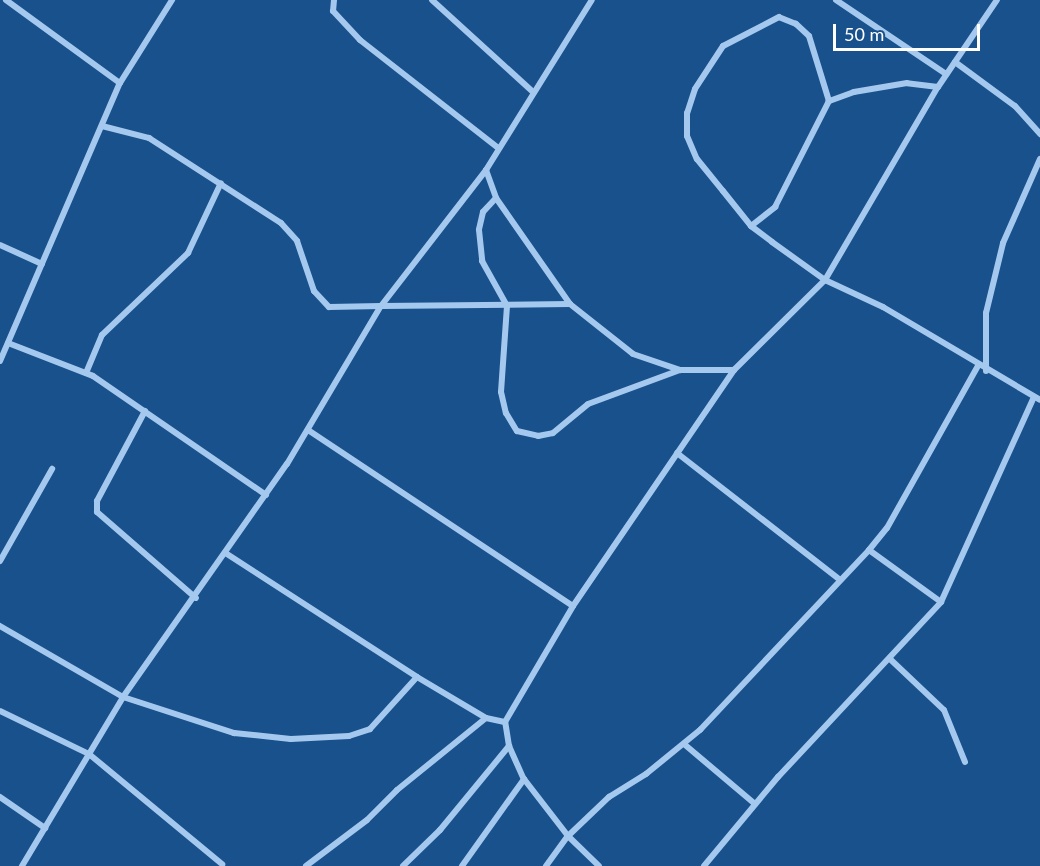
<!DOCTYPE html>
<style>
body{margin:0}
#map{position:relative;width:1040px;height:866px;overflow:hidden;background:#19518d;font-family:Lato,sans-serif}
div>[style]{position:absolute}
.minor>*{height:6px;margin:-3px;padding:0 3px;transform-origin:3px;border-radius:3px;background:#a5c9ee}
span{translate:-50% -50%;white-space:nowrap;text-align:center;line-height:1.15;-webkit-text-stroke:5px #19518d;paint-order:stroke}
.scale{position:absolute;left:833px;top:24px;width:147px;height:27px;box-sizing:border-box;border:3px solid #fff;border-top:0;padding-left:8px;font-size:18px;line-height:21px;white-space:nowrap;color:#fff;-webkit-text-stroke:4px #19518d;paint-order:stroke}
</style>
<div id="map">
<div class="minor">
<i style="left:6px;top:0;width:141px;rotate:36.1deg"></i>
<i style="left:334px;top:0;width:11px;rotate:95deg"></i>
<i style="left:333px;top:11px;width:40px;rotate:47deg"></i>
<i style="left:360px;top:40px;width:174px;rotate:38deg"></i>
<i style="left:432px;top:0;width:137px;rotate:42.3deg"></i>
<i style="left:836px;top:0;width:133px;rotate:33.9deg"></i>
<i style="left:955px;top:62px;width:74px;rotate:36.3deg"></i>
<i style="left:1015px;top:106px;width:38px;rotate:48deg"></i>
<i style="left:938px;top:87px;width:31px;rotate:-173deg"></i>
<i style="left:907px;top:83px;width:54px;rotate:170.4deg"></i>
<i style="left:854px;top:92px;width:27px;rotate:160deg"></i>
<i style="left:829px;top:101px;width:68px;rotate:-107.1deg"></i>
<i style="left:809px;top:36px;width:18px;rotate:-137deg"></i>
<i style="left:796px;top:24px;width:18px;rotate:-158deg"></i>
<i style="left:779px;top:17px;width:63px;rotate:152.6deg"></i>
<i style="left:723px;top:46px;width:51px;rotate:123.1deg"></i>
<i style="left:695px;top:89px;width:25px;rotate:108deg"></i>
<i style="left:687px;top:113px;width:23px;rotate:90deg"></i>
<i style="left:687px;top:136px;width:25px;rotate:67deg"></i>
<i style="left:697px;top:159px;width:41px;rotate:50.9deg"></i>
<i style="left:723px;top:191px;width:45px;rotate:51.3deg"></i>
<i style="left:751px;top:226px;width:26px;rotate:37deg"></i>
<i style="left:772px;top:242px;width:65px;rotate:35.6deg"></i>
<i style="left:825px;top:280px;width:64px;rotate:25deg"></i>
<i style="left:883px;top:307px;width:182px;rotate:30.6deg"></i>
<i style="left:102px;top:126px;width:49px;rotate:14.3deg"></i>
<i style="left:149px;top:138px;width:157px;rotate:32.8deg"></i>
<i style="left:281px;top:223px;width:24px;rotate:48deg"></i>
<i style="left:297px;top:241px;width:53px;rotate:71.2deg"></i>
<i style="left:314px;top:291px;width:22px;rotate:47deg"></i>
<i style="left:329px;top:307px;width:52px;rotate:-1.1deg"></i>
<i style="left:486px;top:170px;width:30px;rotate:70deg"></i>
<i style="left:496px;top:198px;width:129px;rotate:55.1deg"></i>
<i style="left:570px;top:304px;width:80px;rotate:38.4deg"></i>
<i style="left:633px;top:354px;width:50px;rotate:18.8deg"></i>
<i style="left:680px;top:370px;width:54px"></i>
<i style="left:496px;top:198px;width:19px;rotate:133deg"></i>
<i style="left:483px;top:212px;width:18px;rotate:103deg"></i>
<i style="left:479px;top:230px;width:31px;rotate:84deg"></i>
<i style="left:482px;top:261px;width:51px;rotate:60.9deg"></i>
<i style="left:507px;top:306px;width:86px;rotate:94deg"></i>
<i style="left:501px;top:392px;width:22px;rotate:77deg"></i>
<i style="left:506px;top:413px;width:21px;rotate:59deg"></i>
<i style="left:517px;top:431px;width:22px;rotate:13deg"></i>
<i style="left:538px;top:436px;width:15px;rotate:-11deg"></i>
<i style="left:553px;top:433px;width:45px;rotate:-39.6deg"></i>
<i style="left:588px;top:404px;width:98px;rotate:-20.3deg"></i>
<i style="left:751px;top:226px;width:31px;rotate:-38deg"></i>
<i style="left:775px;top:207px;width:119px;rotate:-63deg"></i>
<i style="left:0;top:245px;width:46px;rotate:24.3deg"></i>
<i style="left:570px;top:304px;width:189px;rotate:179.4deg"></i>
<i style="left:381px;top:306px;width:172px;rotate:-52.3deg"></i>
<i style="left:486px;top:170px;width:200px;rotate:-58.1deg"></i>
<i style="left:8px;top:343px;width:91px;rotate:21.2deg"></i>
<i style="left:93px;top:376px;width:210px;rotate:34.5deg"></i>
<i style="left:0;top:361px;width:303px;rotate:-66.7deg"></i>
<i style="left:120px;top:83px;width:98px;rotate:-57.9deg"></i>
<i style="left:986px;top:371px;width:58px;rotate:-90deg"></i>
<i style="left:986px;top:313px;width:72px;rotate:-76.3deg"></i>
<i style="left:1003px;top:243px;width:92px;rotate:-66.2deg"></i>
<i style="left:86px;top:373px;width:41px;rotate:-67.2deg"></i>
<i style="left:102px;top:335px;width:119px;rotate:-43.6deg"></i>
<i style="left:188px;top:253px;width:77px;rotate:-64.8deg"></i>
<i style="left:145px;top:411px;width:102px;rotate:118.1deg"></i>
<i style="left:97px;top:501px;width:11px;rotate:90deg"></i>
<i style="left:97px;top:512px;width:131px;rotate:41deg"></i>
<i style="left:308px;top:430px;width:318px;rotate:33.6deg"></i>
<i style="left:677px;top:453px;width:205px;rotate:37.9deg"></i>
<i style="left:869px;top:550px;width:89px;rotate:35.8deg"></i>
<i style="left:227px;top:554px;width:226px;rotate:32.9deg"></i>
<i style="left:0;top:561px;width:106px;rotate:-60.5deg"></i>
<i style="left:0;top:626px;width:142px;rotate:30deg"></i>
<i style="left:123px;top:697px;width:117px;rotate:18deg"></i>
<i style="left:234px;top:733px;width:57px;rotate:6deg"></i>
<i style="left:291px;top:739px;width:58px;rotate:-3deg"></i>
<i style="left:349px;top:736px;width:22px;rotate:-18deg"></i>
<i style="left:370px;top:729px;width:70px;rotate:-47.9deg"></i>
<i style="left:417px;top:677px;width:80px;rotate:30.7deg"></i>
<i style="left:486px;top:718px;width:19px;rotate:12deg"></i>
<i style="left:890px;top:659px;width:74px;rotate:43.4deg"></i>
<i style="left:944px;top:710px;width:56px;rotate:68deg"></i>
<i style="left:0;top:711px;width:99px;rotate:25.8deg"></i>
<i style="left:89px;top:754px;width:173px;rotate:39.6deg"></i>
<i style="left:684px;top:744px;width:93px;rotate:40.2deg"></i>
<i style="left:509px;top:746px;width:36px;rotate:66deg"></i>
<i style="left:524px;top:779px;width:72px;rotate:52.3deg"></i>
<i style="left:568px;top:836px;width:43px;rotate:44.1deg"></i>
<i style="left:0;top:797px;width:55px;rotate:34.6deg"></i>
<i style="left:22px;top:866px;width:197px;rotate:-59.1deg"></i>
<i style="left:123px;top:697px;width:285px;rotate:-54.9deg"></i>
<i style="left:287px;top:464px;width:184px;rotate:-59.3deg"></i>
<i style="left:306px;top:866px;width:76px;rotate:-37deg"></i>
<i style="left:367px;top:820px;width:42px;rotate:-45deg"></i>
<i style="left:397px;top:790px;width:114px;rotate:-39deg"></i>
<i style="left:403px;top:866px;width:52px;rotate:-44.2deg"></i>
<i style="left:440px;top:830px;width:109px;rotate:-50.6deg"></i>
<i style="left:509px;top:746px;width:24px;rotate:-99deg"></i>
<i style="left:505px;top:722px;width:134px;rotate:-59.6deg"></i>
<i style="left:573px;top:606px;width:286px;rotate:-55.7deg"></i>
<i style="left:734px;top:370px;width:128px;rotate:-44.7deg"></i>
<i style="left:825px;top:280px;width:224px;rotate:-59.7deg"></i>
<i style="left:938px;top:87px;width:105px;rotate:-55.9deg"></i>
<i style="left:462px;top:866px;width:107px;rotate:-54.5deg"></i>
<i style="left:546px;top:866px;width:37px;rotate:-54deg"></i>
<i style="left:568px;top:836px;width:57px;rotate:-43.6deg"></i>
<i style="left:609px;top:797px;width:44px;rotate:-31.9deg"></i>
<i style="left:646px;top:774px;width:70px;rotate:-39.2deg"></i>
<i style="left:700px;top:730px;width:247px;rotate:-46.8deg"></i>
<i style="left:869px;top:550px;width:28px;rotate:-51deg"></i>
<i style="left:887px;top:528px;width:186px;rotate:-60.7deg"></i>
<i style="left:704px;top:866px;width:116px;rotate:-50.3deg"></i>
<i style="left:778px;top:777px;width:239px;rotate:-47deg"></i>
<i style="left:941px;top:602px;width:225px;rotate:-65.6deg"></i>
</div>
<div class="scale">50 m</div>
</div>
